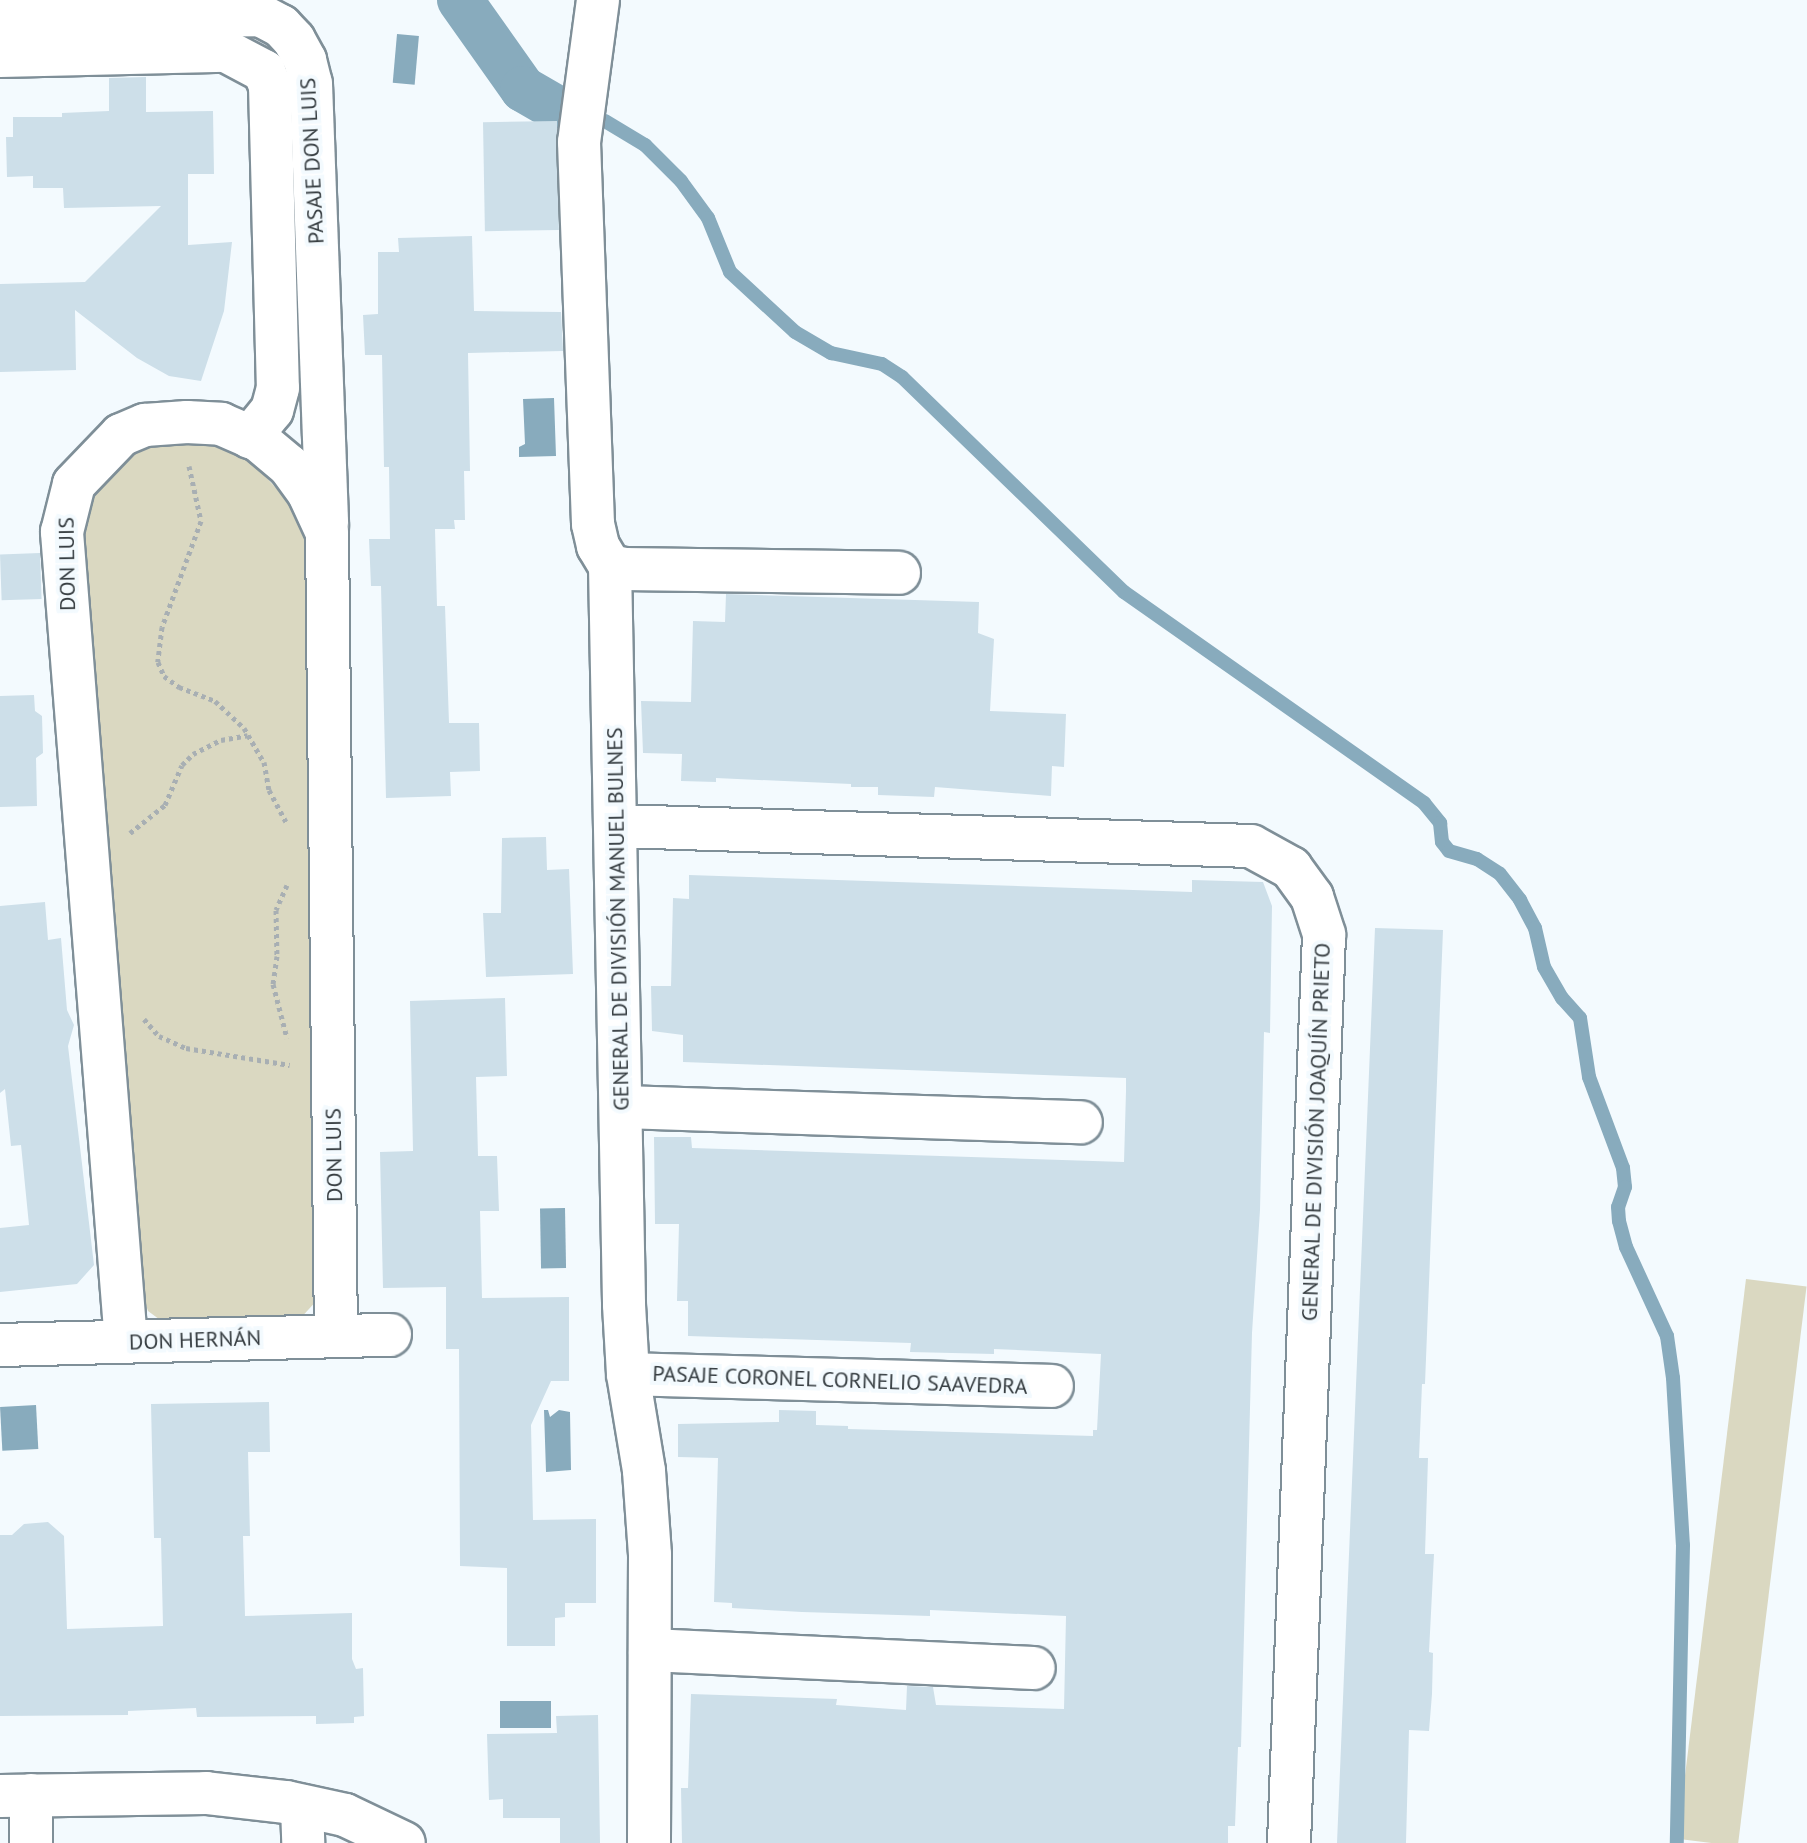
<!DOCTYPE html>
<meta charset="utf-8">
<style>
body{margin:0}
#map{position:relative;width:1807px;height:1843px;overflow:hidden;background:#f3fafe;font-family:"PT Sans",sans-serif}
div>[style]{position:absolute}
.green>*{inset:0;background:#dad8c1;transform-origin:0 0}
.water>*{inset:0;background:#88abbd;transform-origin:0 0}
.stream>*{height:14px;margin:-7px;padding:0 7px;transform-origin:7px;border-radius:7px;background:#88abbd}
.canal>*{height:46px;margin:-23px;padding:0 23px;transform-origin:23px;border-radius:23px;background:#88abbd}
.building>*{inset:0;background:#cddfe9;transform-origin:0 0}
.path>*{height:5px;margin-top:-2.5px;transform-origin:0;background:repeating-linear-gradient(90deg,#a8afb3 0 4px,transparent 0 8px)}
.roads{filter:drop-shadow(2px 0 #7f8f98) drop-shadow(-2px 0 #7f8f98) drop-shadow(0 2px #7f8f98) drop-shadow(0 -2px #7f8f98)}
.minor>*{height:42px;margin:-21px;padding:0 21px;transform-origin:21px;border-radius:21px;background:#fff}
span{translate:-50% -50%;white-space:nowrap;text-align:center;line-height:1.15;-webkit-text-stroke:8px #f3fafe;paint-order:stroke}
.street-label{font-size:22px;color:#363d41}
</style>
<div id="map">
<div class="green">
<i style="clip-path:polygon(192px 437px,230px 446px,253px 463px,297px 511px,306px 535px,319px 1298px,298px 1321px,171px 1328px,148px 1311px,144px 1299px,79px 565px,85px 514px,95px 491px,125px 456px,150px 440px)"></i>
<i style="left:1746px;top:1279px;width:61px;height:564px;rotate:7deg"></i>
</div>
<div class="water">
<i style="left:397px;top:34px;width:22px;height:49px;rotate:5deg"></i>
<i style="clip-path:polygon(554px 398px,556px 456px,519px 457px,519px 447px,525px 444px,523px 399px)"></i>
<i style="left:565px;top:1208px;width:60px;height:25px;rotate:89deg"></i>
<i style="left:36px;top:1405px;width:44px;height:36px;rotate:87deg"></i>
<i style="clip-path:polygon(544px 1410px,548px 1410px,550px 1417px,559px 1410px,570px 1412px,571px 1470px,546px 1472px)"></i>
<i style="left:500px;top:1701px;width:51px;height:27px"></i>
</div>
<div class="stream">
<i style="left:605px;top:121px;width:47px;rotate:31deg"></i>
<i style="left:645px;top:145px;width:51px;rotate:45deg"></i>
<i style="left:681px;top:181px;width:46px;rotate:53.9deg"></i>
<i style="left:708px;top:218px;width:58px;rotate:67.8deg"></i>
<i style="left:730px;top:272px;width:88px;rotate:42.7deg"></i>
<i style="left:795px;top:332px;width:42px;rotate:30.3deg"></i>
<i style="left:831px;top:353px;width:52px;rotate:12.2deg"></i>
<i style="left:882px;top:364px;width:24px;rotate:33deg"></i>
<i style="left:902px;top:377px;width:309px;rotate:44.1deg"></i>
<i style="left:1124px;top:592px;width:367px;rotate:35.1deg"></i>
<i style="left:1424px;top:803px;width:26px;rotate:51deg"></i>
<i style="left:1440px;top:823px;width:19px;rotate:84deg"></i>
<i style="left:1442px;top:842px;width:11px;rotate:52deg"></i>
<i style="left:1449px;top:851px;width:29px;rotate:16deg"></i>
<i style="left:1477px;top:859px;width:27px;rotate:33deg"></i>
<i style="left:1500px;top:874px;width:33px;rotate:52deg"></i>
<i style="left:1520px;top:900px;width:32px;rotate:62deg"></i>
<i style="left:1535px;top:928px;width:40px;rotate:77deg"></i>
<i style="left:1544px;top:967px;width:36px;rotate:60deg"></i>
<i style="left:1562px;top:998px;width:27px;rotate:48deg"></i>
<i style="left:1580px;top:1018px;width:60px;rotate:81.3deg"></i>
<i style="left:1589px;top:1077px;width:97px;rotate:69.5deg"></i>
<i style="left:1623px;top:1168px;width:19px;rotate:84deg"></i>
<i style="left:1625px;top:1187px;width:21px;rotate:109deg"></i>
<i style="left:1618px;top:1207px;width:14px;rotate:86deg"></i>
<i style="left:1619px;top:1221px;width:27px;rotate:75deg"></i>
<i style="left:1626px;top:1247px;width:98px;rotate:65.3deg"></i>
<i style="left:1667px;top:1336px;width:42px;rotate:81.9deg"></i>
<i style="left:1673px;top:1378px;width:167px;rotate:86.6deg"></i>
<i style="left:1683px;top:1545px;width:298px;rotate:91.2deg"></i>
</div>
<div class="canal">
<i style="left:460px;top:0;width:109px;rotate:54.7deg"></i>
<i style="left:523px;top:89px;width:34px;rotate:30deg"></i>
</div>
<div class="building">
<i style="clip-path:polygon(146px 77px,146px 112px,213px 111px,214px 174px,188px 174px,188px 245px,232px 242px,224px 311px,201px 381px,169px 376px,137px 358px,75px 310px,76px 370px,0 372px,0 284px,85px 282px,161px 206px,64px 208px,63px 188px,33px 188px,33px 176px,7px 177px,6px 137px,13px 137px,13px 117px,62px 117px,62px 113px,109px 111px,109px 78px)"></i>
<i style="left:557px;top:121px;width:109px;height:74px;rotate:89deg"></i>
<i style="clip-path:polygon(472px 236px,474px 311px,561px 312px,563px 351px,468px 353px,470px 471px,464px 471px,465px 520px,454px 520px,455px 529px,435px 529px,437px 606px,445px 606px,449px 723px,479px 723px,480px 771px,450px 772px,451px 796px,386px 798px,381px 586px,371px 586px,369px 539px,390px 539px,389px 467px,384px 467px,382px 355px,365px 355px,363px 315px,378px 314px,378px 252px,399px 252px,398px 238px)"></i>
<i style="left:40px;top:553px;width:46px;height:40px;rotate:88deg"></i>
<i style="clip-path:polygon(726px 594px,979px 602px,978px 633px,994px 639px,990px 711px,1066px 714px,1064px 767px,1052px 766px,1051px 796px,935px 787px,934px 797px,878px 795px,878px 787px,851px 787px,851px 784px,716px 778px,716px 782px,681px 781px,682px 754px,643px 753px,641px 701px,691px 702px,693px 621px,725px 622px)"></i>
<i style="clip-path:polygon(34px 695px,35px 711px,42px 716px,43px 753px,36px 758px,37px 806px,0 807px,0 696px)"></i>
<i style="clip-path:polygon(546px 837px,547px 870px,569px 869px,573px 974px,486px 977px,483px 913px,501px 913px,502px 838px)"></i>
<i style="clip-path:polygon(689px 875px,1192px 892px,1192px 880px,1263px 882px,1272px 906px,1270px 1033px,1264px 1032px,1260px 1210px,1252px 1333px,1241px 1747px,1238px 1747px,1235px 1826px,1228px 1826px,1228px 1843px,682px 1843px,681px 1788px,688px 1788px,691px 1694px,837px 1699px,836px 1705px,906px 1710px,907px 1686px,933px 1687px,936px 1705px,1064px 1709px,1066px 1616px,930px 1610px,930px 1616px,802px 1612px,732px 1608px,732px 1603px,714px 1602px,718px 1458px,678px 1457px,678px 1424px,779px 1422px,779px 1410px,816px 1411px,816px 1425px,848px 1426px,848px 1429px,1093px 1436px,1093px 1430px,1097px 1430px,1101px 1354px,994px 1349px,994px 1354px,910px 1352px,911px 1343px,688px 1336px,688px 1301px,677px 1301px,679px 1224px,655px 1224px,654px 1137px,691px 1137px,692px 1148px,1124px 1162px,1126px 1091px,1126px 1078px,683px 1062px,683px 1035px,652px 1031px,651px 986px,671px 986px,673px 898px,689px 899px)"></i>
<i style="clip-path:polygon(45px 902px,48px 940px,61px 938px,67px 1010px,74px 1025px,68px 1046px,94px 1265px,77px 1284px,0 1292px,0 1228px,29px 1225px,21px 1145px,11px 1146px,5px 1089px,0 1093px,0 906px)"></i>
<i style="clip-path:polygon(1375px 928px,1443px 930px,1425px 1384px,1422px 1384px,1419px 1458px,1428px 1458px,1425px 1554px,1434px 1554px,1429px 1652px,1433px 1653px,1432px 1694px,1429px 1731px,1409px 1730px,1406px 1843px,1337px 1843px)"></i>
<i style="clip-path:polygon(505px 998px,507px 1076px,476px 1077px,478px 1156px,497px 1156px,499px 1211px,480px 1211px,482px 1298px,569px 1297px,569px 1381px,551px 1381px,531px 1425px,533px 1520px,596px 1519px,596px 1603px,565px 1603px,565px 1617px,555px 1618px,555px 1646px,507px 1646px,507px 1568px,460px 1566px,459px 1349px,446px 1349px,446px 1287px,383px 1288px,380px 1152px,413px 1151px,410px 1001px)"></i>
<i style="clip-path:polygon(269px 1402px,270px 1452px,248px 1452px,250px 1536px,243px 1536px,245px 1616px,352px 1613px,352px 1659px,356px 1669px,363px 1668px,364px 1716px,354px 1717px,354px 1723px,316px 1724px,316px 1716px,197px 1717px,196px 1708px,128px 1711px,128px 1715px,0 1716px,0 1535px,12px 1535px,24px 1524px,48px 1522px,64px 1536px,67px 1629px,163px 1626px,161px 1538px,154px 1538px,151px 1404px)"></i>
<i style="clip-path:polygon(598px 1715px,600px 1843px,560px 1843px,560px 1818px,503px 1818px,503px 1799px,489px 1800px,487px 1734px,557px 1733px,556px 1716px)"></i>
</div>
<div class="path">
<i style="left:189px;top:466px;width:56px;rotate:77.7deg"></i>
<i style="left:201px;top:521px;width:113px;rotate:110.2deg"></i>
<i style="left:162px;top:627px;width:35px;rotate:97deg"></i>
<i style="left:158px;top:662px;width:15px;rotate:67deg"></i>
<i style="left:164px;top:676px;width:19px;rotate:36deg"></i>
<i style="left:179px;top:687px;width:39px;rotate:21deg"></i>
<i style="left:215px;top:701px;width:40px;rotate:43deg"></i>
<i style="left:244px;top:728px;width:39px;rotate:60deg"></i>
<i style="left:264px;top:762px;width:28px;rotate:80deg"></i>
<i style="left:269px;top:790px;width:36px;rotate:62deg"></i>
<i style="left:130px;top:833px;width:45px;rotate:-38.7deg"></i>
<i style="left:165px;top:805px;width:43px;rotate:-67deg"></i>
<i style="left:182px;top:765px;width:16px;rotate:-45deg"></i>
<i style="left:193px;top:754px;width:31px;rotate:-27deg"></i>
<i style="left:221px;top:740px;width:27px;rotate:-10deg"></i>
<i style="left:287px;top:885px;width:27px;rotate:114deg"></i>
<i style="left:276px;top:910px;width:46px;rotate:88.8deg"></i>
<i style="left:277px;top:956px;width:28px;rotate:98deg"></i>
<i style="left:273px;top:984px;width:56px;rotate:75.5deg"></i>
<i style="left:144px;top:1019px;width:23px;rotate:49deg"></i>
<i style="left:159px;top:1036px;width:30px;rotate:24deg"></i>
<i style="left:186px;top:1048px;width:105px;rotate:9.3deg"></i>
</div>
<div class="roads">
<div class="minor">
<i style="left:598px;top:0;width:143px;rotate:97.6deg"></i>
<i style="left:579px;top:142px;width:382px;rotate:87.9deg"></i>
<i style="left:593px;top:524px;width:23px;rotate:77deg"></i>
<i style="left:598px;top:546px;width:23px;rotate:59deg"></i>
<i style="left:610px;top:566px;width:739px;rotate:88.91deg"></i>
<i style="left:624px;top:1305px;width:69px;rotate:86.7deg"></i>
<i style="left:628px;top:1374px;width:98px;rotate:80.6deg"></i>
<i style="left:644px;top:1471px;width:84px;rotate:85.9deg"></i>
<i style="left:650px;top:1555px;width:288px;rotate:90.2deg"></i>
<i style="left:0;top:17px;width:260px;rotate:-0.4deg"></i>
<i style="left:260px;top:15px;width:24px;rotate:28deg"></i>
<i style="left:281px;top:26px;width:19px;rotate:47deg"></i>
<i style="left:294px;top:40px;width:23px;rotate:61deg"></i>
<i style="left:305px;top:60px;width:25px;rotate:76deg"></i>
<i style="left:311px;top:84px;width:440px;rotate:87.9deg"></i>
<i style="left:0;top:56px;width:226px;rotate:-1.3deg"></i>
<i style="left:226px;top:51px;width:43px;rotate:27.8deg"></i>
<i style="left:264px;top:71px;width:16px;rotate:68deg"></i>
<i style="left:270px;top:86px;width:302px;rotate:88.5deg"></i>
<i style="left:278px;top:388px;width:23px;rotate:105deg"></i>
<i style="left:272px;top:410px;width:35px;rotate:129deg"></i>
<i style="left:610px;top:566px;width:16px;rotate:11deg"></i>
<i style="left:626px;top:569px;width:273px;rotate:0.8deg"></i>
<i style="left:618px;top:826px;width:633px;rotate:1.81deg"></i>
<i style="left:1251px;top:846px;width:46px;rotate:28.8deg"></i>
<i style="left:1291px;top:868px;width:36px;rotate:54deg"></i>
<i style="left:1312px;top:897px;width:40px;rotate:72deg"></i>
<i style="left:1324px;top:935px;width:909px;rotate:92.21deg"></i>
<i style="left:622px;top:1107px;width:459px;rotate:1.9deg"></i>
<i style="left:126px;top:1342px;width:813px;rotate:-94.52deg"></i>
<i style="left:62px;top:532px;width:49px;rotate:-76deg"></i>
<i style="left:74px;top:484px;width:68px;rotate:-46.2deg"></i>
<i style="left:121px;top:435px;width:26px;rotate:-23deg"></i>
<i style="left:145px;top:425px;width:42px;rotate:-4.1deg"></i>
<i style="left:187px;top:422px;width:34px;rotate:3deg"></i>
<i style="left:221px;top:424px;width:40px;rotate:23.4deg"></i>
<i style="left:258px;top:440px;width:40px;rotate:40deg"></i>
<i style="left:289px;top:466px;width:34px;rotate:54deg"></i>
<i style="left:309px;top:494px;width:43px;rotate:65.2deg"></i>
<i style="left:327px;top:533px;width:803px;rotate:89.36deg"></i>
<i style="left:0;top:1345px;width:390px;rotate:-1.5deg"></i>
<i style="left:628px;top:1374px;width:424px;rotate:1.6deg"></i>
<i style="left:650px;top:1650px;width:384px;rotate:2.7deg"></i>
<i style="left:31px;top:1795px;width:48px;rotate:90deg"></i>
<i style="left:0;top:1796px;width:206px;rotate:-0.8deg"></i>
<i style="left:206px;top:1793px;width:81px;rotate:6.4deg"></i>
<i style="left:286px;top:1802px;width:60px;rotate:12.4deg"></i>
<i style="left:345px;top:1815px;width:65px;rotate:25.4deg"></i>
<i style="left:302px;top:1806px;width:37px;rotate:88deg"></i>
</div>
</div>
<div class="street-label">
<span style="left:312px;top:161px;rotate:-93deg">PASAJE DON LUIS</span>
<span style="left:67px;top:564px;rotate:-91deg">DON LUIS</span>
<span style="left:618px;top:919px;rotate:-91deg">GENERAL DE DIVISIÓN MANUEL BULNES</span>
<span style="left:1316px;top:1132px;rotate:-88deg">GENERAL DE DIVISIÓN JOAQUÍN PRIETO</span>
<span style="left:334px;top:1155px;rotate:-91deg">DON LUIS</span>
<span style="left:195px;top:1340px;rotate:-2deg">DON HERNÁN</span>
<span style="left:840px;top:1380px;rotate:2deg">PASAJE CORONEL CORNELIO SAAVEDRA</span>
</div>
</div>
